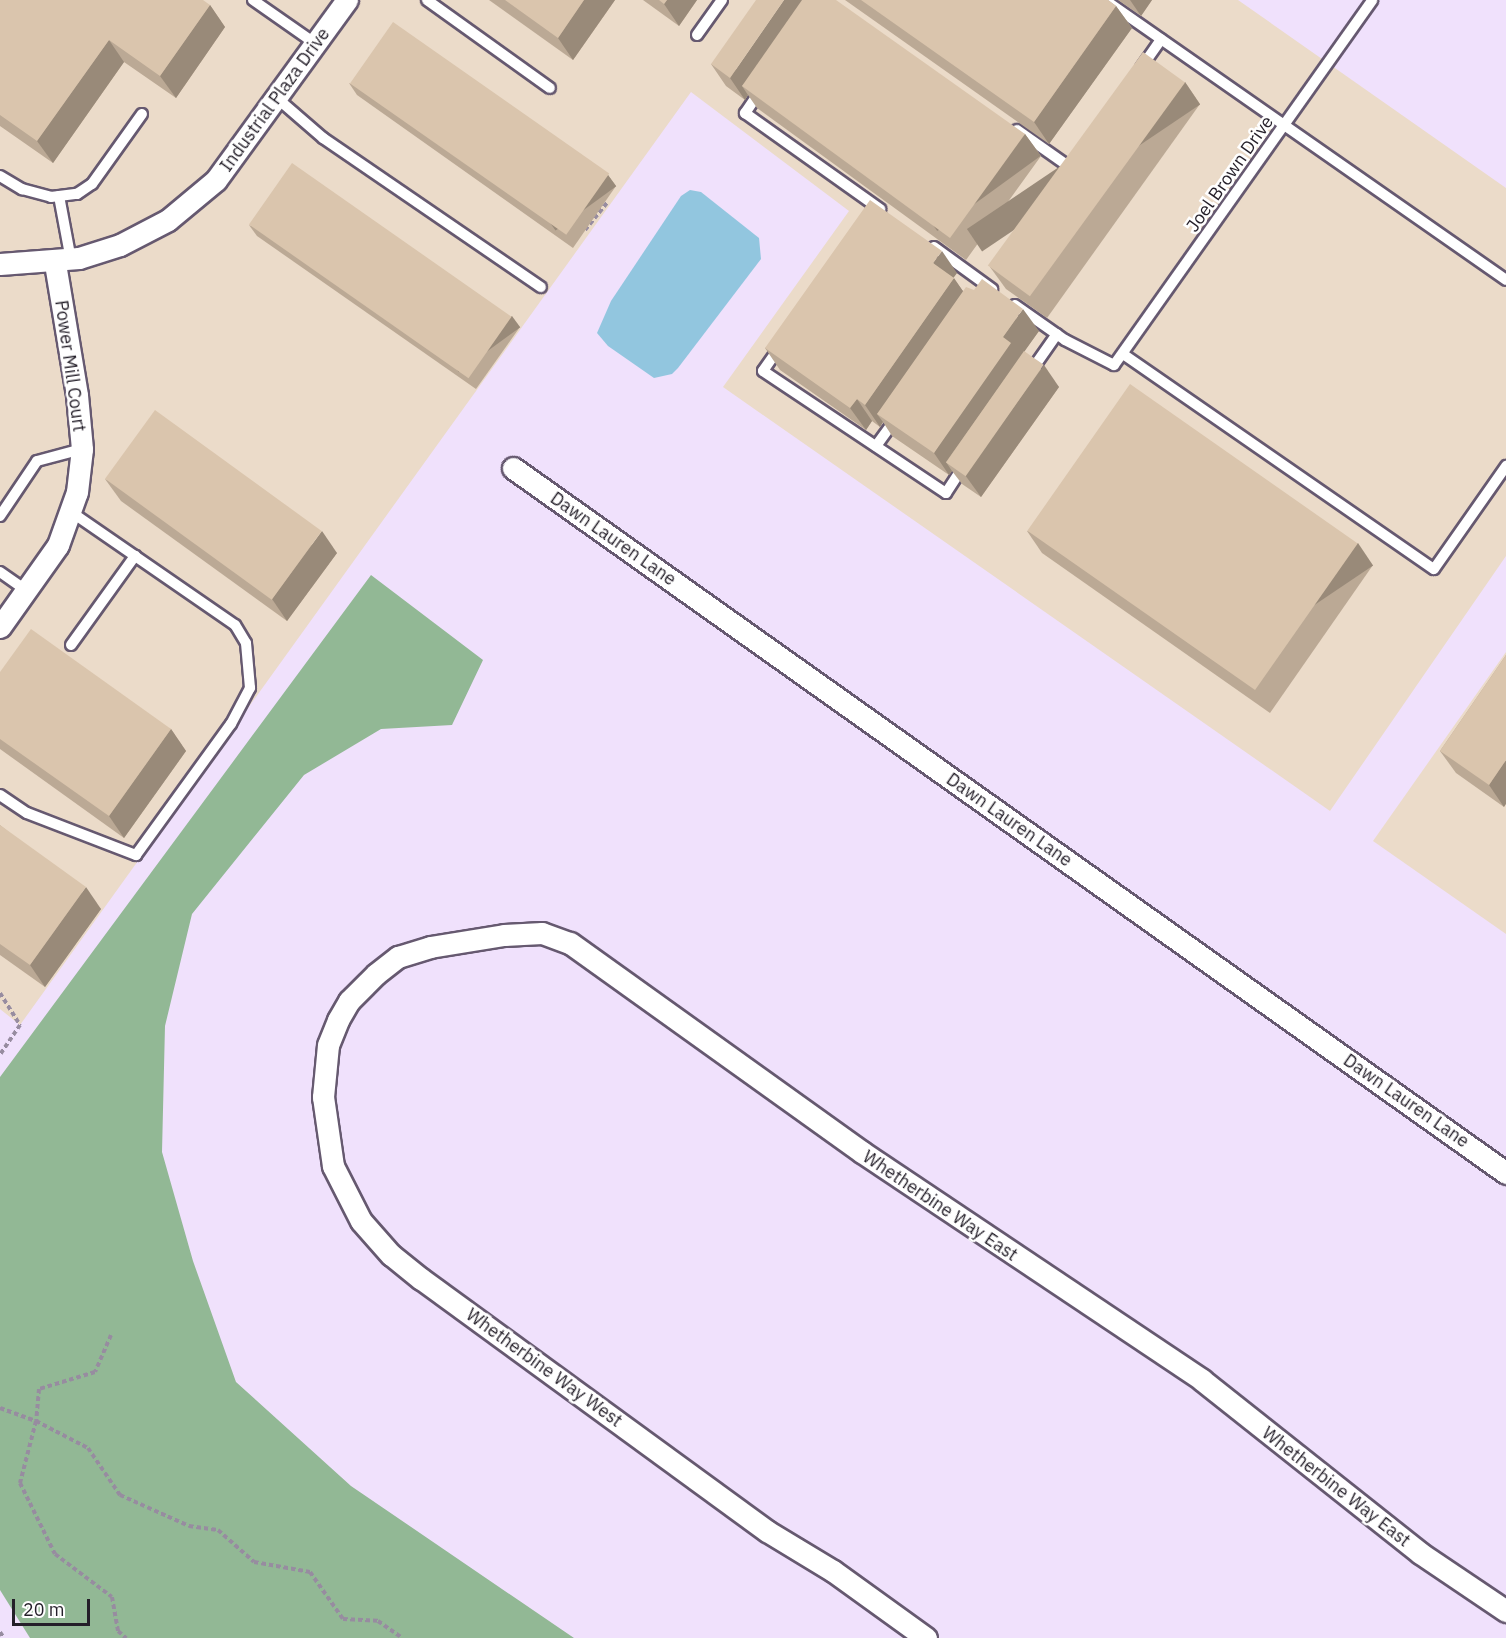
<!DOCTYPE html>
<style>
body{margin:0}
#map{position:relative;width:1506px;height:1638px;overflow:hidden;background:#f0e1fc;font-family:"IBM Plex Sans",sans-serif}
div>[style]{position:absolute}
.commercial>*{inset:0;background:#ebdbc9}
.forest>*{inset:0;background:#92b895}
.water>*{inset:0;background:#92c6df}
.path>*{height:4px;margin-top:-2px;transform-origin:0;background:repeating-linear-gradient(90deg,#978ca0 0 4.5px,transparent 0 7.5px)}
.roads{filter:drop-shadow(2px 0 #665970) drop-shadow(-2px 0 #665970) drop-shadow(0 2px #665970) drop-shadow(0 -2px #665970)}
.service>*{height:10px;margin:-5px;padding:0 5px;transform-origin:5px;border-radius:5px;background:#fff}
.minor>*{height:21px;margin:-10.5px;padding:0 10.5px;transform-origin:10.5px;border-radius:10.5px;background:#fff}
.wall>*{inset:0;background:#bba995}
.shaded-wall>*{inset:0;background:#998a79;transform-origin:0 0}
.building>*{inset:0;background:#dac5ad;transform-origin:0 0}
span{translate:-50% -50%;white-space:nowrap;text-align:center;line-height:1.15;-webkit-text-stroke:5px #fff;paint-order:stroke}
.street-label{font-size:18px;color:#241f29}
.scale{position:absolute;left:12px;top:1599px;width:78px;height:27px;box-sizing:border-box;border:3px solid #241f29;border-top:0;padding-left:8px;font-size:18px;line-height:21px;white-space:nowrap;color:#241f29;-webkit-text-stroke:4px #fff;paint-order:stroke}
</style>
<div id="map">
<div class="commercial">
<i style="clip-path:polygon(0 0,1238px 0,1506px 188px,1506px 556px,1330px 811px,723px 387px,849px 211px,691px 92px,20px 1025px,0 1009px)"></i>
<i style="clip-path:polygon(1506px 652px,1506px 934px,1373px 841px)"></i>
</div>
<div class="forest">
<i style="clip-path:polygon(371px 575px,483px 660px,452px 725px,381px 729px,304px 775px,192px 914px,165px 1026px,162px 1152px,193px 1261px,236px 1382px,351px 1486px,574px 1638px,30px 1638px,0 1590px,0 1077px)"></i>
</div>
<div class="water">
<i style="clip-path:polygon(690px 190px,701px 192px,759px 238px,761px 259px,678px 368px,672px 374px,654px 378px,608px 346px,597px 333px,611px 301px,681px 196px)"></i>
</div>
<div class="path">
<i style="left:585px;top:230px;width:36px;rotate:-51deg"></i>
<i style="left:0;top:993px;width:38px;rotate:58deg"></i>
<i style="left:20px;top:1025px;width:36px;rotate:124deg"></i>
<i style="left:111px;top:1335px;width:40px;rotate:113.4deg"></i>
<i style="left:95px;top:1372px;width:59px;rotate:163.1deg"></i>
<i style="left:39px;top:1389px;width:32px;rotate:95deg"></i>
<i style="left:36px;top:1421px;width:59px;rotate:27.4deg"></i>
<i style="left:88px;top:1448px;width:57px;rotate:55.8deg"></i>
<i style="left:120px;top:1495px;width:76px;rotate:24.2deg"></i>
<i style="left:189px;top:1526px;width:29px;rotate:8deg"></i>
<i style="left:218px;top:1530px;width:48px;rotate:41.6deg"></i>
<i style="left:254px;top:1562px;width:57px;rotate:10.1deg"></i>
<i style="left:310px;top:1572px;width:57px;rotate:54.9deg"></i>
<i style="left:343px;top:1619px;width:35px;rotate:3deg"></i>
<i style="left:378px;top:1621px;width:29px;rotate:35deg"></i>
<i style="left:0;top:1408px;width:38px;rotate:20deg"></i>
<i style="left:36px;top:1421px;width:64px;rotate:104.5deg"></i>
<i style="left:20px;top:1483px;width:79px;rotate:63.8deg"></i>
<i style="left:55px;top:1554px;width:71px;rotate:37deg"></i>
<i style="left:112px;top:1597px;width:35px;rotate:80deg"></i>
<i style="left:118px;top:1631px;width:11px;rotate:41deg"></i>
<i style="left:0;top:1632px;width:7px;rotate:56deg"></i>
</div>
<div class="roads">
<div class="service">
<i style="left:253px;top:0;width:77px;rotate:34.9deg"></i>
<i style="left:427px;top:0;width:151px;rotate:35.6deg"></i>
<i style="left:1105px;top:0;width:489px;rotate:34.9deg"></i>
<i style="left:697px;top:35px;width:43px;rotate:-54.5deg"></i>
<i style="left:1141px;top:68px;width:35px;rotate:-55deg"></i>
<i style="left:760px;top:91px;width:27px;rotate:124deg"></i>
<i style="left:745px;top:113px;width:166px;rotate:35.4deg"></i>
<i style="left:278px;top:99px;width:60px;rotate:40.9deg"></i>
<i style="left:323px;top:138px;width:264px;rotate:34.4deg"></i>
<i style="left:1017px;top:130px;width:66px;rotate:35.1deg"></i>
<i style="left:0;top:176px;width:26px;rotate:31deg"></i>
<i style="left:22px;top:189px;width:30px;rotate:15deg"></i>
<i style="left:51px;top:197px;width:26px;rotate:-7deg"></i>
<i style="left:77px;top:194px;width:18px;rotate:-34deg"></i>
<i style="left:92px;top:184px;width:86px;rotate:-54.5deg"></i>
<i style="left:59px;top:196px;width:65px;rotate:79.4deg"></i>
<i style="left:934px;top:247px;width:72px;rotate:35.9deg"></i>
<i style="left:1015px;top:305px;width:61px;rotate:35deg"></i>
<i style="left:1065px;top:340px;width:55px;rotate:27deg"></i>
<i style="left:1114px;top:365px;width:447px;rotate:-54.7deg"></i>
<i style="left:779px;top:348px;width:28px;rotate:125deg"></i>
<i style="left:763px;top:371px;width:220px;rotate:33.7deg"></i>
<i style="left:946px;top:493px;width:31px;rotate:-57deg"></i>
<i style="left:1123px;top:354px;width:378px;rotate:34.7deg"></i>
<i style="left:1434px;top:569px;width:126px;rotate:-55deg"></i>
<i style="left:1031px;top:371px;width:45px;rotate:-54.9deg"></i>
<i style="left:876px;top:446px;width:32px;rotate:-54deg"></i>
<i style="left:0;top:516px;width:66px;rotate:-56.1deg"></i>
<i style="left:37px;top:461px;width:47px;rotate:-14.9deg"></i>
<i style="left:0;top:572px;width:32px;rotate:35deg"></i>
<i style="left:71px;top:645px;width:110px;rotate:-54.3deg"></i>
<i style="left:0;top:795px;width:32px;rotate:34deg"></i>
<i style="left:27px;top:813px;width:117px;rotate:21.1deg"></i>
<i style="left:136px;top:855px;width:162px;rotate:-54.1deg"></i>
<i style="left:231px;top:724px;width:41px;rotate:-62.2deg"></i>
<i style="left:250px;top:688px;width:45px;rotate:-95.1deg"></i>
<i style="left:246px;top:643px;width:21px;rotate:-121deg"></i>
<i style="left:235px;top:625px;width:199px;rotate:-145.4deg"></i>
</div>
<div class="minor">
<i style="left:0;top:264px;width:79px;rotate:-4.3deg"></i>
<i style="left:79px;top:258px;width:43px;rotate:-17.6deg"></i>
<i style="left:120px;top:245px;width:54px;rotate:-27.5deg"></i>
<i style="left:168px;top:220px;width:62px;rotate:-39.8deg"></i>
<i style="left:216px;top:180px;width:223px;rotate:-54deg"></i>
<i style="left:513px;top:468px;width:1218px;rotate:35.37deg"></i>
<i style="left:0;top:627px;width:100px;rotate:-54.7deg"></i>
<i style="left:58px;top:545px;width:56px;rotate:-70.3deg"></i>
<i style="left:77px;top:492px;width:43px;rotate:-83.4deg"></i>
<i style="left:82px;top:449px;width:54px;rotate:-95.3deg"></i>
<i style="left:77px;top:395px;width:134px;rotate:-99.5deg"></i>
<i style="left:926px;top:1638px;width:115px;rotate:-144.2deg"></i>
<i style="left:833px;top:1571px;width:77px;rotate:-148.8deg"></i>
<i style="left:767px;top:1531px;width:428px;rotate:-143.9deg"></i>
<i style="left:421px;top:1279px;width:38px;rotate:-141deg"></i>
<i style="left:391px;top:1255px;width:45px;rotate:-131.4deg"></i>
<i style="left:361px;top:1221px;width:62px;rotate:-117deg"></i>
<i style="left:333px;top:1166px;width:70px;rotate:-98.2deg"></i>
<i style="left:323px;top:1097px;width:52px;rotate:-84.5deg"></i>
<i style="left:328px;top:1045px;width:27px;rotate:-68deg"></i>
<i style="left:338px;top:1020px;width:22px;rotate:-60deg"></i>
<i style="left:349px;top:1001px;width:38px;rotate:-45deg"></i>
<i style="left:376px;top:974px;width:28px;rotate:-38deg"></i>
<i style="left:398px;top:957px;width:34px;rotate:-17deg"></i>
<i style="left:430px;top:947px;width:75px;rotate:-9.2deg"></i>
<i style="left:504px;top:935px;width:38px;rotate:-3deg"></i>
<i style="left:542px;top:933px;width:30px;rotate:20deg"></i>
<i style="left:570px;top:943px;width:359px;rotate:35.6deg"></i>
<i style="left:862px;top:1152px;width:409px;rotate:33.8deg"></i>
<i style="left:1202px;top:1380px;width:278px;rotate:38.4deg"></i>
<i style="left:1420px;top:1553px;width:104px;rotate:34deg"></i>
</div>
</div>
<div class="wall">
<i style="clip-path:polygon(0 0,210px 5px,225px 27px,176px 98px,124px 62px,53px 163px,0 126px)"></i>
<i style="clip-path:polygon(489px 0,615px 0,573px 60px)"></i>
<i style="clip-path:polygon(643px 0,697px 0,679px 26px)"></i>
<i style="clip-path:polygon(845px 0,1108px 0,1116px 6px,1132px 28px,1049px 144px)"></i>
<i style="clip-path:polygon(1118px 0,1152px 0,1141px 16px)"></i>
<i style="clip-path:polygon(711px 64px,1025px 134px,1041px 156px,966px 260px,757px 108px,748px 95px,745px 100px,726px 86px)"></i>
<i style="clip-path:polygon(1185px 82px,1200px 104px,1047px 318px,1006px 289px,990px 267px)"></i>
<i style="clip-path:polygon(349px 83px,608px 175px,616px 186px,573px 248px,357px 95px)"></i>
<i style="clip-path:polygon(249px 225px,520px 327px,476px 389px,257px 236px)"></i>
<i style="clip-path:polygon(957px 273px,953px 278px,963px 291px,1039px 331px,1024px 351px,1059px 387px,981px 497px,962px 484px,952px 471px,949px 475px,892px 436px,883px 422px,880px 427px,872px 421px,866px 430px,780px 370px,765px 348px)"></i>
<i style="clip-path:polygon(105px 479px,337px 553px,287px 621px,121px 501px)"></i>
<i style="clip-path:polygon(1027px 531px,1373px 565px,1270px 713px,1042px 553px)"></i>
<i style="clip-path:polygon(1506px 655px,1504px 807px,1456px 773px,1440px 751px)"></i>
<i style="clip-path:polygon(0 672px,171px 729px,186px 751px,124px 838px,0 749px)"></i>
<i style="clip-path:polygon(0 825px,101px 909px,45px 987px,0 955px)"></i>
</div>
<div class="shaded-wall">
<i style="clip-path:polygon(584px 0,615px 0,573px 60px,558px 38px)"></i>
<i style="clip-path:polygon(667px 0,697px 0,679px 26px,664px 4px)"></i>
<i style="clip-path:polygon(784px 0,815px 0,742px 86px,748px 95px,745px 100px,730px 78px)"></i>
<i style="clip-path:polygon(1130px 0,1152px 0,1141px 16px)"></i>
<i style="clip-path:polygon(210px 5px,225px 27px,176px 98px,160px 76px)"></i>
<i style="clip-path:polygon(1116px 6px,1132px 28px,1049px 144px,1034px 122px)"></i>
<i style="clip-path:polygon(109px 40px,124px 62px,53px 163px,37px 141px)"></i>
<i style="left:1185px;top:82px;width:27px;height:263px;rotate:56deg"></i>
<i style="left:1025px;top:134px;width:27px;height:128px;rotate:54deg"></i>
<i style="left:608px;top:175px;width:14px;height:75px;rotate:54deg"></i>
<i style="clip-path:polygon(942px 251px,957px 273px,948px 285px,933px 263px)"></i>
<i style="clip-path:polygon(954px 278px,969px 300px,877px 414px,883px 422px,880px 427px,865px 405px)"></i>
<i style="clip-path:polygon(1023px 309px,1039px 331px,946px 462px,952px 471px,949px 475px,934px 453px,1003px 337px)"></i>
<i style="left:512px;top:316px;width:14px;height:76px;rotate:54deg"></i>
<i style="clip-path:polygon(1044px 365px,1059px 387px,981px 497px,965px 475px)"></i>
<i style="clip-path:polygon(857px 399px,872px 421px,866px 430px,850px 408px)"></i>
<i style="clip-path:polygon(322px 531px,337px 553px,287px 621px,272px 599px)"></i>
<i style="left:1358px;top:543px;width:27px;height:180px;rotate:56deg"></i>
<i style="clip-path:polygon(171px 729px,186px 751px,124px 838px,109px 816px)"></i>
<i style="clip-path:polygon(1506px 760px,1506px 804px,1504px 807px,1489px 785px)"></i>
<i style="clip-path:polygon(86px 887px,101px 909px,45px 987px,30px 965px)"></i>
</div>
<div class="building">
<i style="clip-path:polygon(0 0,203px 0,210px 5px,160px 76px,109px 40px,37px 141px,0 115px)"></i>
<i style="clip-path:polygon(505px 0,584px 0,558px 38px)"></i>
<i style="clip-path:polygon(659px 0,667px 0,664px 4px)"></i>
<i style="clip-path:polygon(756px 0,784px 0,730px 78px,711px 64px)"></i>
<i style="clip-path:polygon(802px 0,836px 0,1025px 134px,950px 238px,742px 86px)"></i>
<i style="clip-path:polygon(861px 0,1108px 0,1116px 6px,1034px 122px)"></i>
<i style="left:393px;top:22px;width:264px;height:75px;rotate:35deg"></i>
<i style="left:1143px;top:52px;width:52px;height:264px;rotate:36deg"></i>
<i style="left:292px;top:163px;width:268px;height:75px;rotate:35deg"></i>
<i style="clip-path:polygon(870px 200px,942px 251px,933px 263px,954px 278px,865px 405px,857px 399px,850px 408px,765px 348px)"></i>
<i style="clip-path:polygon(982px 279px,1023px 309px,1003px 337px,1011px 343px,934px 453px,877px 414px,966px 287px,974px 290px)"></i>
<i style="left:1024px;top:351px;width:24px;height:136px;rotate:35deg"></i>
<i style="left:1130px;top:384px;width:278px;height:179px;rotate:35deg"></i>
<i style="left:155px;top:410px;width:206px;height:85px;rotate:36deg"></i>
<i style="clip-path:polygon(31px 629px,171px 729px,109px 816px,0 739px,0 672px)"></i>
<i style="clip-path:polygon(1506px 655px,1506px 760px,1489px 785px,1440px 751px)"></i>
<i style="clip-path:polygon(0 825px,86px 887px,30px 965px,0 944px)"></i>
</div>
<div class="street-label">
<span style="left:275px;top:100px;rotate:-54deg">Industrial Plaza Drive</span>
<span style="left:1230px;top:174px;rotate:-55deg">Joel Brown Drive</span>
<span style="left:70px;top:366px;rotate:82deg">Power Mill Court</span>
<span style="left:613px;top:539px;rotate:35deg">Dawn Lauren Lane</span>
<span style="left:1009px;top:820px;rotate:35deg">Dawn Lauren Lane</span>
<span style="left:1406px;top:1101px;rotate:35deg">Dawn Lauren Lane</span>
<span style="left:940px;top:1206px;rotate:34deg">Whetherbine Way East</span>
<span style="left:544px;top:1368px;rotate:36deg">Whetherbine Way West</span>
<span style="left:1336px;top:1487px;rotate:38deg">Whetherbine Way East</span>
</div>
<div class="scale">20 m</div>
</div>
